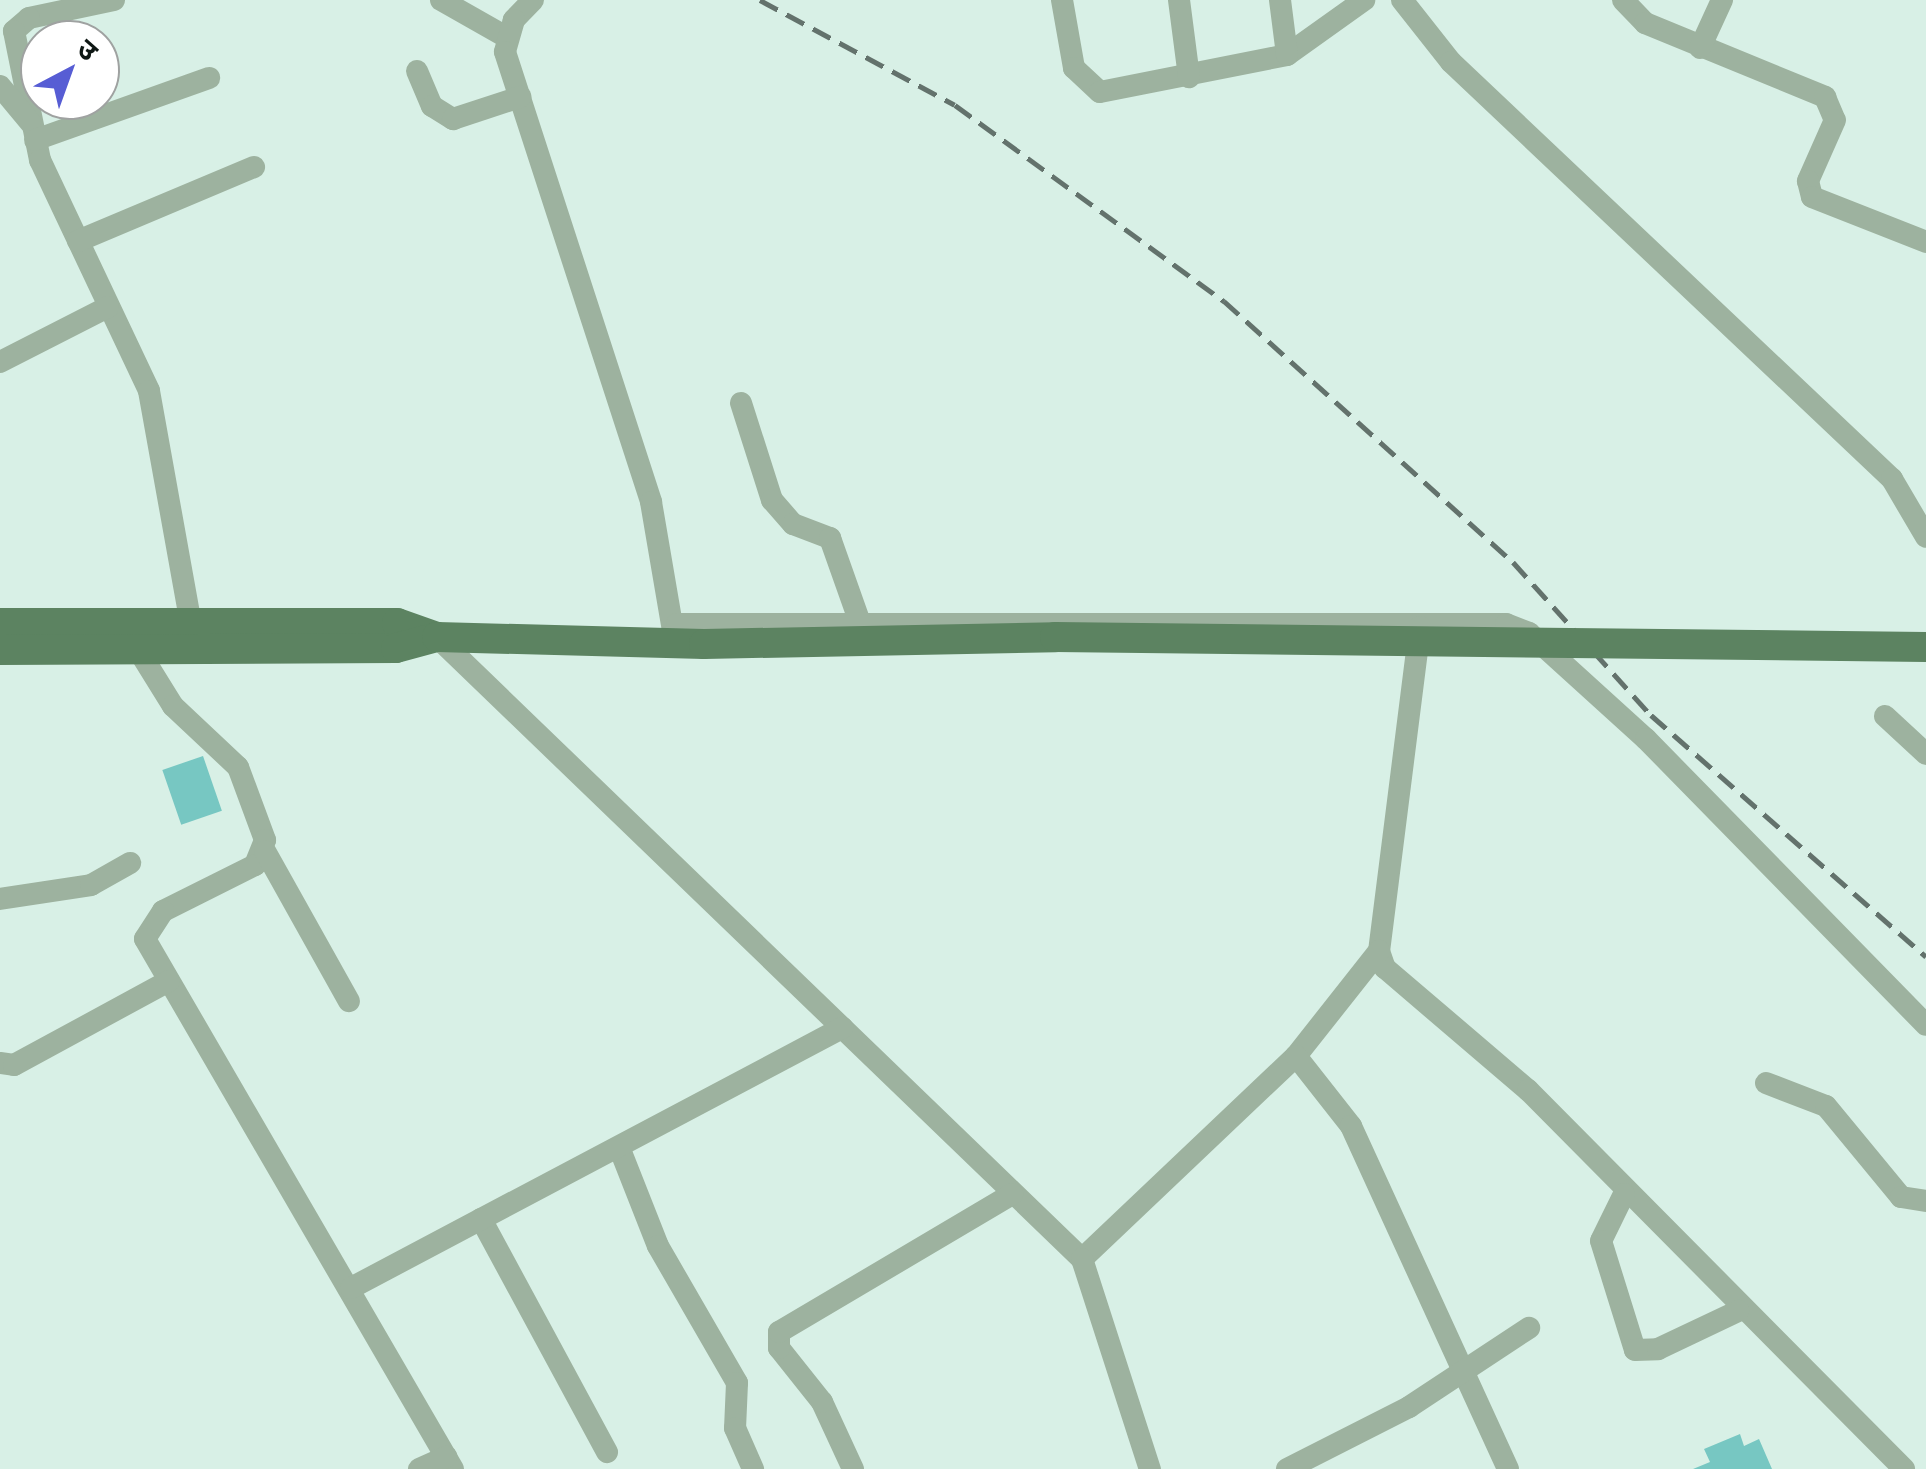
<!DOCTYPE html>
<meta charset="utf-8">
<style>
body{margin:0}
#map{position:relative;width:1926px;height:1469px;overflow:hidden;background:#d8f0e6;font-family:Barlow,"Noto Sans Devanagari",sans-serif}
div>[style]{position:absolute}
.building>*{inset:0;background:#77c7c2;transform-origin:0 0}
.minor>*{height:22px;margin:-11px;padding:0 11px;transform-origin:11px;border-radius:11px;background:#9db29f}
.major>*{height:30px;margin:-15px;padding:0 15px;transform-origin:15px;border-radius:15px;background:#5c8361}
.rail>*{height:5px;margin-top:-2.5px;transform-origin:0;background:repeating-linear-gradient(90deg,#63726c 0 20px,transparent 0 30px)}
.major-bridge>*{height:30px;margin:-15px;padding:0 15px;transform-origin:15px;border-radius:15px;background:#5c8361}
span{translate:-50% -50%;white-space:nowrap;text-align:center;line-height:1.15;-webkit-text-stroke:8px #fff;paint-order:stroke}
.north{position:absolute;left:20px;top:20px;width:100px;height:100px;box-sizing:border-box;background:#fff;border:2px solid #9fa2a1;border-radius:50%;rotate:41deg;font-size:28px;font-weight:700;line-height:40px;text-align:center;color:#0e1714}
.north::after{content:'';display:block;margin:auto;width:35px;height:45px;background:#575dd4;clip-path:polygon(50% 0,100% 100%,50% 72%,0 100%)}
</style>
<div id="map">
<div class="building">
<i style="left:203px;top:756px;width:58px;height:43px;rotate:71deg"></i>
<i style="clip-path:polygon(1740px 1434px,1744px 1446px,1759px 1439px,1772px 1469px,1693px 1469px,1710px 1462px,1704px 1449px)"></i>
</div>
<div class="minor">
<i style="left:114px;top:0;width:87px;rotate:168deg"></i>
<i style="left:29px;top:18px;width:20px;rotate:139deg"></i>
<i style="left:14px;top:31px;width:132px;rotate:78.6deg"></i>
<i style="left:40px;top:160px;width:255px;rotate:64.7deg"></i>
<i style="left:149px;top:391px;width:231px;rotate:79.8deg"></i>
<i style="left:441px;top:0;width:75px;rotate:29.6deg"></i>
<i style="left:533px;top:0;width:28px;rotate:134deg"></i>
<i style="left:514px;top:20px;width:33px;rotate:106deg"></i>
<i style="left:505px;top:52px;width:473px;rotate:72deg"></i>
<i style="left:651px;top:502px;width:136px;rotate:80.3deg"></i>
<i style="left:1062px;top:0;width:69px;rotate:80deg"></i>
<i style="left:1074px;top:68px;width:35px;rotate:43deg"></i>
<i style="left:1100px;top:92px;width:191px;rotate:-11.2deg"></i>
<i style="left:1287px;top:55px;width:95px;rotate:-35.5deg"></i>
<i style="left:1179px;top:0;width:78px;rotate:82.6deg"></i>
<i style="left:1280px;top:0;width:55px;rotate:82.7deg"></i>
<i style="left:1402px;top:0;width:79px;rotate:51.7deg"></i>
<i style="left:1451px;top:62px;width:607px;rotate:43.4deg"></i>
<i style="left:1892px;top:479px;width:67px;rotate:59.6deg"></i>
<i style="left:1623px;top:0;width:32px;rotate:46deg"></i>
<i style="left:1645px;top:23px;width:195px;rotate:22.3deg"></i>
<i style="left:1825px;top:97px;width:25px;rotate:67deg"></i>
<i style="left:1835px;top:120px;width:67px;rotate:113.9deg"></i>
<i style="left:1808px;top:181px;width:16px;rotate:76deg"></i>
<i style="left:1812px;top:197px;width:123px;rotate:21.5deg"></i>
<i style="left:1700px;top:48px;width:53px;rotate:-65.4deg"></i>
<i style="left:417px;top:71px;width:38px;rotate:67deg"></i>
<i style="left:432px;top:106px;width:25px;rotate:32deg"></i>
<i style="left:453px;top:119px;width:71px;rotate:-18.2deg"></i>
<i style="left:0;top:86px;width:47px;rotate:50.2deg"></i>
<i style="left:35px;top:140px;width:185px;rotate:-19.6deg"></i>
<i style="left:78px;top:241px;width:191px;rotate:-22.8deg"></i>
<i style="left:0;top:362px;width:121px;rotate:-27deg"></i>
<i style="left:741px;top:403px;width:102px;rotate:72.3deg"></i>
<i style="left:772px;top:500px;width:32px;rotate:49deg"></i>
<i style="left:793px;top:524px;width:40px;rotate:21deg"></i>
<i style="left:830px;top:538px;width:87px;rotate:70.5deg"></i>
<i style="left:677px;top:624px;width:829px"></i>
<i style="left:1506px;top:624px;width:25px;rotate:21deg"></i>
<i style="left:1529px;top:633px;width:158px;rotate:42.2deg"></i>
<i style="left:1646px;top:739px;width:400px;rotate:45.6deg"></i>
<i style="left:1420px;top:627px;width:327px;rotate:97.2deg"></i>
<i style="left:1379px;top:951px;width:18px;rotate:71deg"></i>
<i style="left:1385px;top:968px;width:188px;rotate:40.5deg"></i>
<i style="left:1528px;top:1090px;width:534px;rotate:45.23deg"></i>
<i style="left:437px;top:637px;width:896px;rotate:43.96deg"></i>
<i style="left:1082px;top:1259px;width:295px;rotate:-43.5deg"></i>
<i style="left:1296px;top:1056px;width:134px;rotate:-51.7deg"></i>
<i style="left:137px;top:648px;width:68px;rotate:58.2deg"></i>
<i style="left:173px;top:706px;width:89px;rotate:43.2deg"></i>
<i style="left:238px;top:767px;width:78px;rotate:69.7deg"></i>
<i style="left:265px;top:840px;width:27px;rotate:112deg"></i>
<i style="left:255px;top:865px;width:103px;rotate:153.4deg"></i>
<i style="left:163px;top:911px;width:33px;rotate:123deg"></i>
<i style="left:145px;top:939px;width:613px;rotate:59.84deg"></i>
<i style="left:1885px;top:716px;width:56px;rotate:42.8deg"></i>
<i style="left:265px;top:851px;width:172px;rotate:60.8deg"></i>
<i style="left:0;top:899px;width:92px;rotate:-8.7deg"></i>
<i style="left:91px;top:885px;width:45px;rotate:-29.4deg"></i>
<i style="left:1296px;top:1056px;width:89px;rotate:51.8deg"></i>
<i style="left:1351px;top:1126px;width:377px;rotate:65.4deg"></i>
<i style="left:0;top:1063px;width:14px;rotate:8deg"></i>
<i style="left:14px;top:1065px;width:176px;rotate:-28.5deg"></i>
<i style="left:1766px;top:1083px;width:64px;rotate:21deg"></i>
<i style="left:1826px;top:1106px;width:118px;rotate:50.5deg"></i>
<i style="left:1901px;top:1197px;width:25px;rotate:9deg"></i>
<i style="left:619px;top:1147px;width:106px;rotate:68.5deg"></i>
<i style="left:658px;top:1246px;width:158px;rotate:60deg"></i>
<i style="left:737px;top:1383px;width:45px;rotate:92.5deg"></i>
<i style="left:735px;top:1428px;width:45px;rotate:66.3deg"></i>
<i style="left:1624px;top:1194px;width:52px;rotate:116.1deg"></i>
<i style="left:1601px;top:1241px;width:114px;rotate:72.7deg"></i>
<i style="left:1635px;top:1350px;width:23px;rotate:-2deg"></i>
<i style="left:1658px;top:1349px;width:89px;rotate:-25.4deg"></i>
<i style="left:481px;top:1219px;width:265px;rotate:61.6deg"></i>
<i style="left:1082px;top:1259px;width:221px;rotate:72.1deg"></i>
<i style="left:351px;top:1288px;width:556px;rotate:-27.9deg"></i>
<i style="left:419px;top:1469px;width:30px;rotate:-24deg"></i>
<i style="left:853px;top:1469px;width:74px;rotate:-114.8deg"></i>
<i style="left:822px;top:1402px;width:69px;rotate:-128.5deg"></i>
<i style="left:779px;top:1348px;width:16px;rotate:-90deg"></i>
<i style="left:779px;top:1332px;width:271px;rotate:-30.6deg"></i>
<i style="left:1287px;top:1469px;width:137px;rotate:-26.9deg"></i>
<i style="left:1409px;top:1407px;width:144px;rotate:-33.4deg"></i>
</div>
<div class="major">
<i style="left:0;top:623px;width:397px"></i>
<i style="left:397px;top:623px;width:42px;rotate:19.3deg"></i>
<i style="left:0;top:650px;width:396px;rotate:-0.3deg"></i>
<i style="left:396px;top:648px;width:42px;rotate:-15deg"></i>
<i style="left:437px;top:637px;width:267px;rotate:1.5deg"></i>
</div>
<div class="rail">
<i style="left:760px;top:0;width:221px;rotate:28.3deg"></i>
<i style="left:955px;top:105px;width:333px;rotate:36.1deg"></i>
<i style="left:1224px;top:301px;width:389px;rotate:42.1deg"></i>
<i style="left:1513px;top:562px;width:206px;rotate:48deg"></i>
<i style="left:1651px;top:715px;width:366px;rotate:41.3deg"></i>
</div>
<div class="major-bridge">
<i style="left:704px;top:644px;width:351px;rotate:-1.1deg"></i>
<i style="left:1055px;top:637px;width:871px;rotate:0.66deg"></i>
</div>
<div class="north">उ</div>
</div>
